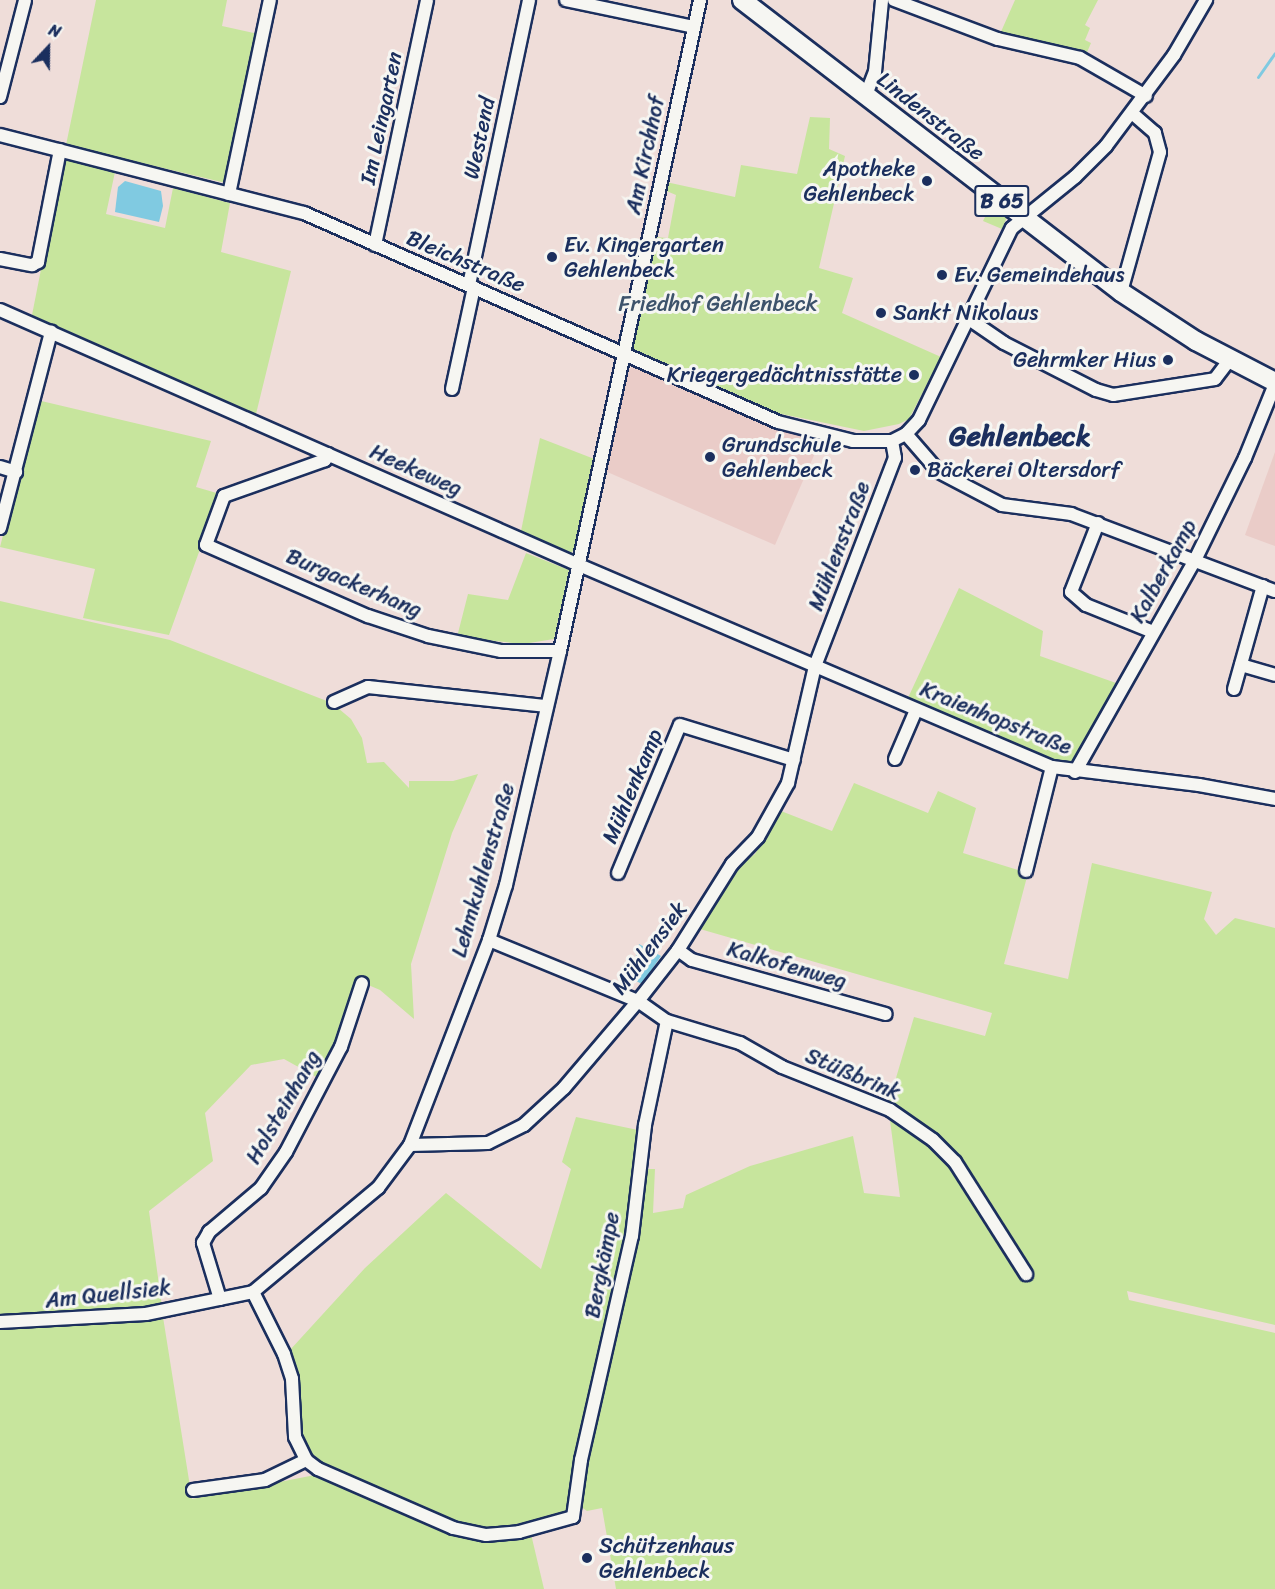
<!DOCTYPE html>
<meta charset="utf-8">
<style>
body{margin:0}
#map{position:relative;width:1275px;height:1589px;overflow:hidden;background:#efddd9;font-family:Sriracha,sans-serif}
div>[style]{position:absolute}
.built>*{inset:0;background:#eaccc8}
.green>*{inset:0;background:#c7e59d}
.water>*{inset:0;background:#80cae1}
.stream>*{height:3px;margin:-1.5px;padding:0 1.5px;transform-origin:1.5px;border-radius:1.5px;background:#80cae1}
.roads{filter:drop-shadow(2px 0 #1b2f5e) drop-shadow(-2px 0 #1b2f5e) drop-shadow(0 2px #1b2f5e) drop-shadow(0 -2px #1b2f5e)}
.street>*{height:12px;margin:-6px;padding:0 6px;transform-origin:6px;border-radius:6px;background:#f6f6f2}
.primary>*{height:18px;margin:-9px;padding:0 9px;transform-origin:9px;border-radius:9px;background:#f6f6f2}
.dots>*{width:16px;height:16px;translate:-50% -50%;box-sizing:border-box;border:3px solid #f6f6f2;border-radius:50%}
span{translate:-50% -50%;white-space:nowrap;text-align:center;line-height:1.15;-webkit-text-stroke:6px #f6f6f2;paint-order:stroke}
.shield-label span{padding:2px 4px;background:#f6f6f2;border:2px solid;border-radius:4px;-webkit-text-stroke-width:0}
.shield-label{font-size:21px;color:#1b2f5e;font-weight:700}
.street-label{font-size:22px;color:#1b2f5e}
.poi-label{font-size:22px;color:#1b2f5e}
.right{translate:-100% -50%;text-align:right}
.left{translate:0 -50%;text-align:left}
.park-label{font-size:22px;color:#3d536b}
.district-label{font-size:28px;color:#1b2f5e;font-weight:700}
.north{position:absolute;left:18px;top:18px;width:60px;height:60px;-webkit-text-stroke:4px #f6f6f2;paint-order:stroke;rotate:22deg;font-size:16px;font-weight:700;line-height:24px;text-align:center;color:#1b2f5e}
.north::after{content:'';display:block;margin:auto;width:21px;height:27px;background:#1b2f5e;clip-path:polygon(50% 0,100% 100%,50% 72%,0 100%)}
</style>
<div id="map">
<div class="built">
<i style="clip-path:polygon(634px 366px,819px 444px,775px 545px,605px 471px,625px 372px)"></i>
<i style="clip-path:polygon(1275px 452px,1275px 546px,1245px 535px)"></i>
</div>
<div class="green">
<i style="clip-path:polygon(96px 0,227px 0,222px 26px,258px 34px,226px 183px,66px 145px)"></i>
<i style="clip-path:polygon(1015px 0,1098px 0,1085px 25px,1090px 28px,1085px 40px,1091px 43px,1085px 57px,1000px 34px)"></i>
<i style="clip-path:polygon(810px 117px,830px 118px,829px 149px,845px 156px,819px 268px,853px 278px,842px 313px,941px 357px,909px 419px,899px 424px,864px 431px,772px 412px,635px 353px,631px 345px,654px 237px,668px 238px,676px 195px,664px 190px,666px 182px,735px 197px,741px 165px,797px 174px)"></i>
<i style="clip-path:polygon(63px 158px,115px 172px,106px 214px,165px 228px,173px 188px,230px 203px,221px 252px,291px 271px,256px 414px,32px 315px)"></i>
<i style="clip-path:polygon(990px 207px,1007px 217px,1002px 229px,983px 221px)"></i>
<i style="clip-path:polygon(37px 400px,211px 441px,196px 487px,220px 494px,169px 635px,83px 618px,95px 569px,0 547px)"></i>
<i style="clip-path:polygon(540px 438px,597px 460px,577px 546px,571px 553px,521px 531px)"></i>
<i style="clip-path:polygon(526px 553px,569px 570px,554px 639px,523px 644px,457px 637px,468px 594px,508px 600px)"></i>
<i style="clip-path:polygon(959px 588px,1043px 631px,1040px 656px,1116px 683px,1076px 760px,1065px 764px,907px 700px)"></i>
<i style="clip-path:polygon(0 601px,170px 640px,332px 703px,351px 719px,362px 738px,367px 763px,384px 762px,409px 788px,409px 781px,453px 781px,478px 774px,452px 833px,411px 964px,414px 1019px,380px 990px,359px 981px,320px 1079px,284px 1059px,251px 1065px,205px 1113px,213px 1161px,149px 1211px,162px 1307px,44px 1317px,0 1316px)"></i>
<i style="clip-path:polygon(854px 783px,928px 813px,938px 791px,976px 808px,963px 853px,1028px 873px,1004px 964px,1068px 979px,1092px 863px,1212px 892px,1204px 919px,1216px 935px,1235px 918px,1275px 928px,1275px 1325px,1127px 1291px,1129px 1300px,1275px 1333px,1275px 1589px,616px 1589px,602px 1508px,587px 1511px,580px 1506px,613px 1343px,602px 1340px,565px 1514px,487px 1530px,454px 1523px,309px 1457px,299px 1433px,290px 1350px,365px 1268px,446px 1193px,541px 1269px,571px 1169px,562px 1162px,576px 1117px,652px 1133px,644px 1169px,655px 1169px,653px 1213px,683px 1208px,686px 1195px,750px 1166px,853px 1136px,864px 1193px,900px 1197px,888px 1105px,914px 1017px,985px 1036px,992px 1013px,700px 929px,736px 867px,755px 854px,781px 811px,832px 831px)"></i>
<i style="clip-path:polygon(163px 1317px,192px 1499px,315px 1475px,385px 1507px,486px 1542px,531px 1534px,544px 1589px,0 1589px,0 1326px)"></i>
</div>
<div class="water">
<i style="clip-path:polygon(125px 181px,161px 191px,163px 206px,159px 222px,115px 212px,118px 187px)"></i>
<i style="clip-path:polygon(639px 944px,661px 956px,642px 984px,630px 978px)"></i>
</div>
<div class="stream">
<i style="left:1258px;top:77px;width:29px;rotate:-55deg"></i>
</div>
<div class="roads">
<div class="street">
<i style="left:566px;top:0;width:131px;rotate:11.9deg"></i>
<i style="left:894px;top:0;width:111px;rotate:20.6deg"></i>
<i style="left:998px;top:39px;width:84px;rotate:13deg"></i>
<i style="left:1080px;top:58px;width:76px;rotate:29.9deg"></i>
<i style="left:866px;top:95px;width:25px;rotate:-69deg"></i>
<i style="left:875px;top:72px;width:72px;rotate:-84.4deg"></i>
<i style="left:0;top:97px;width:100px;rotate:-75.5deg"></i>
<i style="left:0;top:135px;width:314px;rotate:14.4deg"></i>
<i style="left:304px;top:213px;width:518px;rotate:23.79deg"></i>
<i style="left:778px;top:422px;width:77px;rotate:14.2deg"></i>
<i style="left:853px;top:441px;width:39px"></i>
<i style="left:892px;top:441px;width:16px;rotate:-27deg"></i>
<i style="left:906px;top:434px;width:19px;rotate:-47deg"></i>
<i style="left:919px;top:420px;width:213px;rotate:-64.2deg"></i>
<i style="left:1012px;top:228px;width:81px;rotate:-39deg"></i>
<i style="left:1075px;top:177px;width:44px;rotate:-45deg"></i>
<i style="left:1106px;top:146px;width:114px;rotate:-53.2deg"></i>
<i style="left:1174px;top:55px;width:64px;rotate:-59.8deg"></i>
<i style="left:229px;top:194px;width:198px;rotate:-78.1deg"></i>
<i style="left:375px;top:245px;width:250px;rotate:-78deg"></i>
<i style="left:0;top:259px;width:33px;rotate:11deg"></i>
<i style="left:32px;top:265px;width:7px;rotate:-27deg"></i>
<i style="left:38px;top:262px;width:114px;rotate:-78.9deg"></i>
<i style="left:469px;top:285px;width:291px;rotate:-78.1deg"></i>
<i style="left:1121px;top:292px;width:145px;rotate:-74.4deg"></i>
<i style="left:1160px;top:152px;width:20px;rotate:-105deg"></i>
<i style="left:1155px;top:133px;width:29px;rotate:-139deg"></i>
<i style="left:0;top:310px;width:633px;rotate:23.77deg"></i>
<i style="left:579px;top:565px;width:514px;rotate:23.13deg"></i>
<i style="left:1052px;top:767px;width:148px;rotate:7deg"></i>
<i style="left:1199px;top:785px;width:77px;rotate:10.4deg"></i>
<i style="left:969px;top:319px;width:42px;rotate:34.4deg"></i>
<i style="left:1004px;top:343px;width:103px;rotate:27.1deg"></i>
<i style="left:1096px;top:390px;width:18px;rotate:16deg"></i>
<i style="left:1113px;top:395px;width:103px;rotate:-8.9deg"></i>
<i style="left:1215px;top:379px;width:25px;rotate:-53deg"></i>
<i style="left:452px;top:389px;width:104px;rotate:-77.8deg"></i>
<i style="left:906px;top:434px;width:50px;rotate:49deg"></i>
<i style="left:939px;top:472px;width:71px;rotate:27.6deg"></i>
<i style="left:1002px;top:505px;width:70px;rotate:7.4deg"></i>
<i style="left:1071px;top:514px;width:218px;rotate:20.7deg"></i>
<i style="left:328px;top:454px;width:7px;rotate:117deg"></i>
<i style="left:325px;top:460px;width:107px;rotate:160.4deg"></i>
<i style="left:224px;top:496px;width:52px;rotate:110.2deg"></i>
<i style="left:206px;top:545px;width:177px;rotate:23.7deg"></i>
<i style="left:368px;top:616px;width:63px;rotate:18.4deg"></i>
<i style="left:428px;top:636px;width:75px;rotate:11.6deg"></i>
<i style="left:501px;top:651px;width:59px"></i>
<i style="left:0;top:467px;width:17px;rotate:17deg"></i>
<i style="left:1098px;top:523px;width:74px;rotate:111.4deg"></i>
<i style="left:1071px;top:592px;width:20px;rotate:41deg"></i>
<i style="left:1086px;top:605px;width:72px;rotate:21.9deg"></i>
<i style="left:0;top:528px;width:203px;rotate:-75.4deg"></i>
<i style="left:1241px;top:665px;width:35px;rotate:16deg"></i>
<i style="left:1234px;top:689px;width:107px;rotate:-74.3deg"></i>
<i style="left:334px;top:702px;width:37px;rotate:-24deg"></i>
<i style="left:368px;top:687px;width:180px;rotate:6.1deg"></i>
<i style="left:895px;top:759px;width:53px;rotate:-66.8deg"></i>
<i style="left:1075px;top:772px;width:244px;rotate:-60.5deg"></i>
<i style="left:1195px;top:560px;width:114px;rotate:-63.9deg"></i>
<i style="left:1245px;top:458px;width:80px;rotate:-67.9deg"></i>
<i style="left:1026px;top:871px;width:107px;rotate:-76deg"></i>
<i style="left:618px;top:873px;width:160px;rotate:-67.3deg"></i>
<i style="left:680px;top:725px;width:119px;rotate:17.1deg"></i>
<i style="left:489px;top:940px;width:161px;rotate:22.3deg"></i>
<i style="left:638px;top:1001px;width:35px;rotate:35deg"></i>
<i style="left:667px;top:1021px;width:76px;rotate:16.8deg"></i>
<i style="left:740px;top:1043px;width:48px;rotate:29.7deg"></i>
<i style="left:782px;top:1067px;width:116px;rotate:21.7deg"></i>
<i style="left:890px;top:1110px;width:52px;rotate:34.9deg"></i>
<i style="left:933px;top:1140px;width:31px;rotate:45deg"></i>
<i style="left:955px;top:1162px;width:133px;rotate:57.6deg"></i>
<i style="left:678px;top:950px;width:17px;rotate:36deg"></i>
<i style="left:692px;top:960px;width:201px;rotate:15.6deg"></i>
<i style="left:410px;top:1145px;width:78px;rotate:-1.5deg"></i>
<i style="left:488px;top:1143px;width:40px;rotate:-26.6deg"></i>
<i style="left:524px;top:1125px;width:54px;rotate:-42.8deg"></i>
<i style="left:564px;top:1088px;width:114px;rotate:-49.6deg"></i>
<i style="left:638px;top:1001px;width:65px;rotate:-51.9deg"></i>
<i style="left:678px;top:950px;width:102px;rotate:-57.9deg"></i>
<i style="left:732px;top:864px;width:37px;rotate:-46deg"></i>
<i style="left:758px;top:837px;width:62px;rotate:-60.9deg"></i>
<i style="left:788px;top:783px;width:120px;rotate:-77deg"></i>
<i style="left:815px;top:666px;width:223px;rotate:-69deg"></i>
<i style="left:895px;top:458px;width:17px;rotate:-100deg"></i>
<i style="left:253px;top:1292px;width:69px;rotate:63.4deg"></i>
<i style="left:284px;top:1354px;width:26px;rotate:72deg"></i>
<i style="left:292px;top:1379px;width:58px;rotate:87deg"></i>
<i style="left:295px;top:1437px;width:25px;rotate:64deg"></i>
<i style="left:306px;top:1460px;width:15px;rotate:37deg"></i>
<i style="left:318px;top:1469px;width:147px;rotate:23.6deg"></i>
<i style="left:453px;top:1528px;width:34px;rotate:12deg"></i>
<i style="left:486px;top:1535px;width:33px;rotate:-5deg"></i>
<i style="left:519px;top:1532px;width:56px;rotate:-15.5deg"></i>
<i style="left:573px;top:1517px;width:58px;rotate:-82deg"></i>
<i style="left:581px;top:1460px;width:230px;rotate:-77.2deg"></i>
<i style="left:632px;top:1236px;width:112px;rotate:-83.3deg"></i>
<i style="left:645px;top:1125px;width:106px;rotate:-78.1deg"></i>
<i style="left:220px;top:1299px;width:59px;rotate:-106.9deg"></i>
<i style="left:203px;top:1243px;width:13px;rotate:-61deg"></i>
<i style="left:209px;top:1232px;width:68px;rotate:-40.2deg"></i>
<i style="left:261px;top:1188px;width:44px;rotate:-55.2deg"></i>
<i style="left:286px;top:1152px;width:119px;rotate:-62.4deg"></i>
<i style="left:341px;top:1047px;width:67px;rotate:-71.8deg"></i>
<i style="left:0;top:1322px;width:146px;rotate:-3.1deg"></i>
<i style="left:146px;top:1314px;width:109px;rotate:-11.6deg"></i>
<i style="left:253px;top:1292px;width:163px;rotate:-39.8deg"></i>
<i style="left:378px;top:1188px;width:54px;rotate:-53.3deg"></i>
<i style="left:410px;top:1145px;width:220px;rotate:-68.9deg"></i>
<i style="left:489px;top:940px;width:58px;rotate:-72.8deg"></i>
<i style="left:506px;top:885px;width:240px;rotate:-77deg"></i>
<i style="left:560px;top:651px;width:666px;rotate:-77.86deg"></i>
<i style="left:193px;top:1490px;width:73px;rotate:-7.9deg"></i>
<i style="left:265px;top:1480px;width:46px;rotate:-26deg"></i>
</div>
<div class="primary">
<i style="left:742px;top:0;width:478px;rotate:37.6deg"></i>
<i style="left:1121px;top:292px;width:90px;rotate:33.2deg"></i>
<i style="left:1196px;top:341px;width:89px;rotate:27.4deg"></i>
</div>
</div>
<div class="dots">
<i style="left:927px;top:181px;background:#1b2f5e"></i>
<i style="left:552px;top:257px;background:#1b2f5e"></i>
<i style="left:942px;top:275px;background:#1b2f5e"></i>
<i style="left:881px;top:313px;background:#1b2f5e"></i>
<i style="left:1168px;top:360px;background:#1b2f5e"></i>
<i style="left:914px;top:375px;background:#1b2f5e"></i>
<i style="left:710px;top:457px;background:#1b2f5e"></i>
<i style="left:915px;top:470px;background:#1b2f5e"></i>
<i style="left:587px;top:1558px;background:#1b2f5e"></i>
</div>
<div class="shield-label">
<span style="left:1002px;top:201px">B 65</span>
</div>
<div class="street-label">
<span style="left:931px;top:116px;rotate:38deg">Lindenstraße</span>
<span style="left:381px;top:118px;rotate:-78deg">Im Leingarten</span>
<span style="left:479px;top:138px;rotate:-78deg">Westend</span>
<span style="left:645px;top:155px;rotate:-78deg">Am Kirchhof</span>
<span style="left:466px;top:261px;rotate:23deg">Bleichstraße</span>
<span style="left:416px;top:470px;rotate:24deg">Heekeweg</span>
<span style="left:839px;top:546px;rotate:-69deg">Mühlenstraße</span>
<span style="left:1163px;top:571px;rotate:-61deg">Kalberkamp</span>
<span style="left:354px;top:583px;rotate:23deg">Burgackerhang</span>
<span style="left:996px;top:718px;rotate:22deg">Kraienhopstraße</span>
<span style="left:632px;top:786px;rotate:-67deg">Mühlenkamp</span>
<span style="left:483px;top:870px;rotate:-74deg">Lehmkuhlenstraße</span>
<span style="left:649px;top:948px;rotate:-53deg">Mühlensiek</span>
<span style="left:787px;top:965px;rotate:16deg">Kalkofenweg</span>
<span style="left:853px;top:1074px;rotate:23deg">Stüßbrink</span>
<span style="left:283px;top:1107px;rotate:-60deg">Holsteinhang</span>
<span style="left:602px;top:1265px;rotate:-79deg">Bergkämpe</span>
<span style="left:108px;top:1294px;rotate:-6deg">Am Quellsiek</span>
</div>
<div class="poi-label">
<span class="right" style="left:915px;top:181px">Apotheke<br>Gehlenbeck</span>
<span class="left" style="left:564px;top:257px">Ev. Kingergarten<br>Gehlenbeck</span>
<span class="left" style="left:954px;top:275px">Ev. Gemeindehaus</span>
<span class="left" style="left:893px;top:313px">Sankt Nikolaus</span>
<span class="right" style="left:1156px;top:360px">Gehrmker Hius</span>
<span class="right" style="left:902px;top:375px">Kriegergedächtnisstätte</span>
<span class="left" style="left:722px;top:457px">Grundschule<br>Gehlenbeck</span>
<span class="left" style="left:927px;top:470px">Bäckerei Oltersdorf</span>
<span class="left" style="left:599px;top:1558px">Schützenhaus<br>Gehlenbeck</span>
</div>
<div class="park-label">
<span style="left:718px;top:304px">Friedhof Gehlenbeck</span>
</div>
<div class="district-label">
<span style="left:1020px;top:436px">Gehlenbeck</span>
</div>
<div class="north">N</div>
</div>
